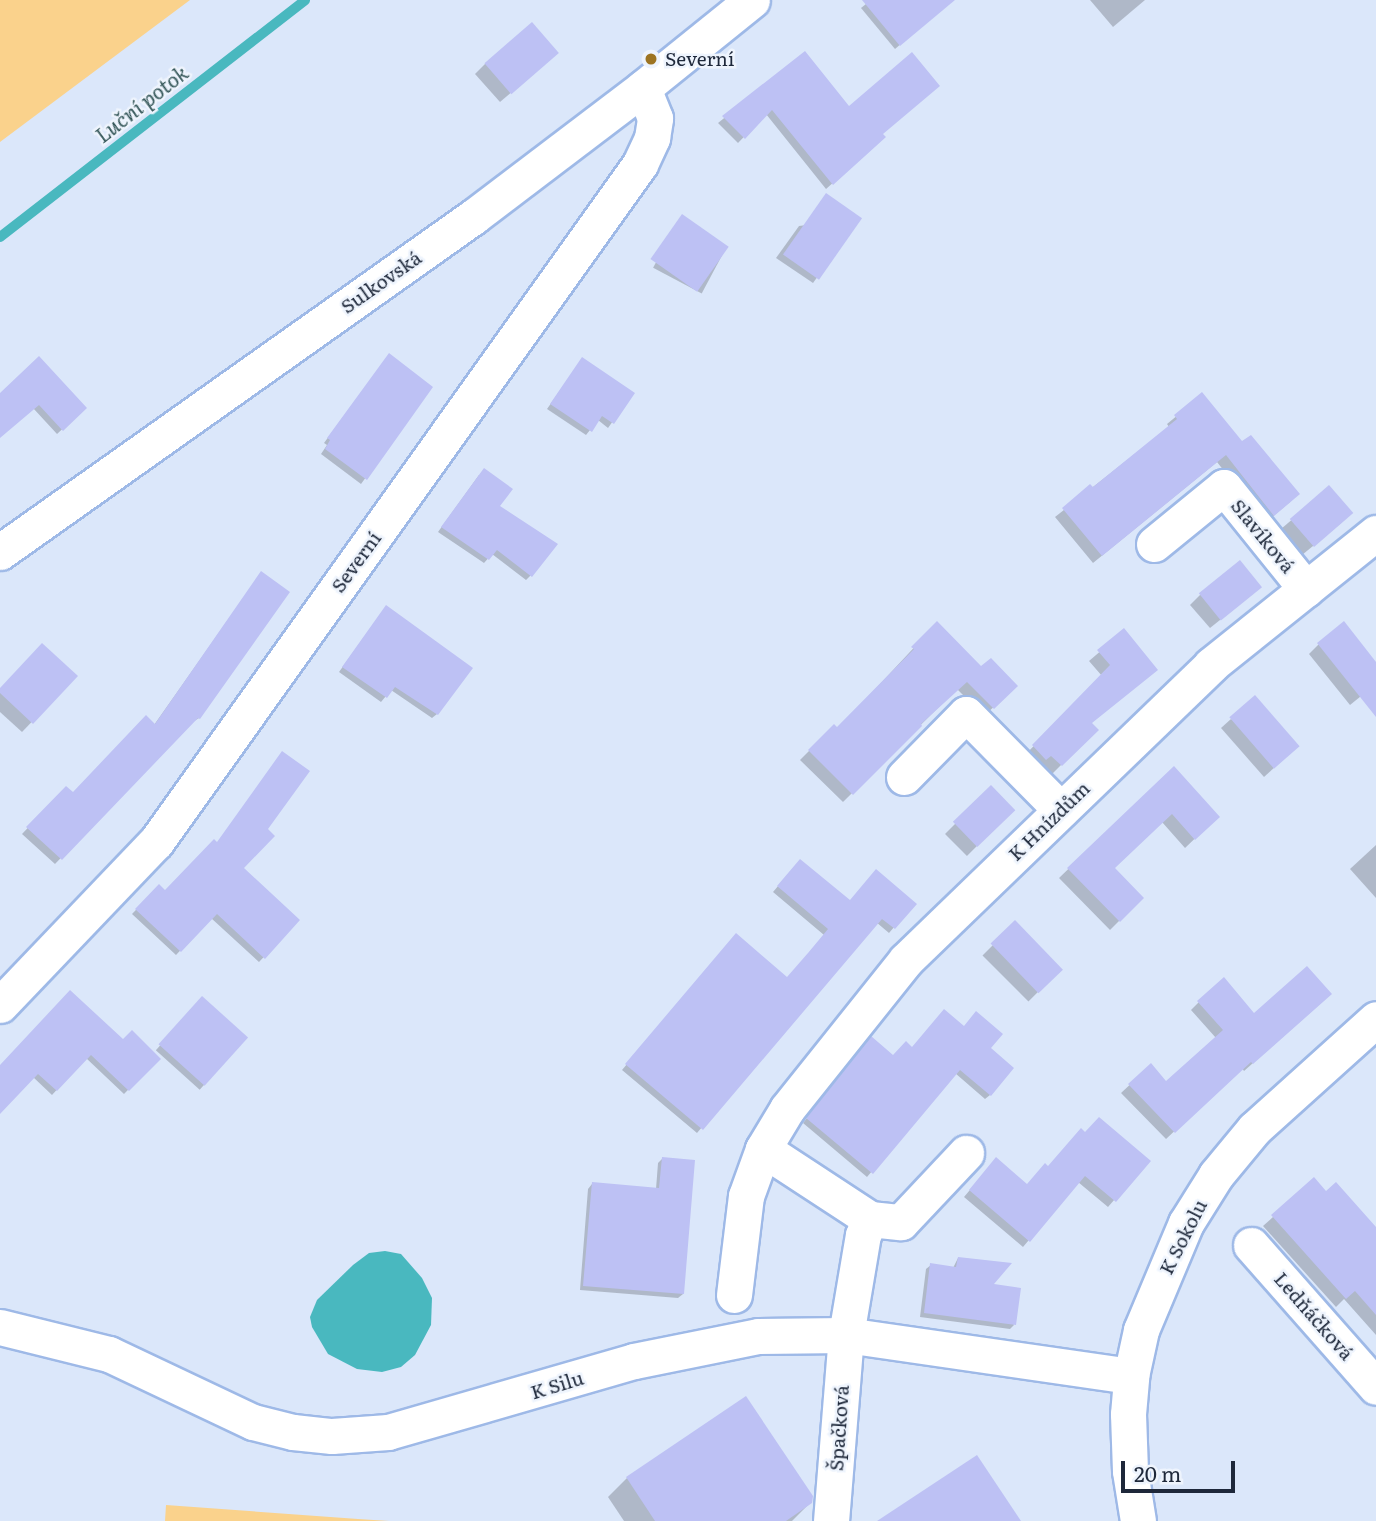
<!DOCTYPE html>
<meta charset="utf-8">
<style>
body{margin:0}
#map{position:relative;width:1376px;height:1521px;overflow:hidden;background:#dbe7fa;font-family:Literata,serif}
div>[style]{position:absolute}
.green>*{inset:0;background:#fad28c}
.water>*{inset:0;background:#49b8bf}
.shadow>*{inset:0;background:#0003;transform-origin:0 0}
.stream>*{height:10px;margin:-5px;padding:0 5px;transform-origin:5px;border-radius:5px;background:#49b8bf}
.building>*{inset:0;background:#bdc1f4;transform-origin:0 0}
.roads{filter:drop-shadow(2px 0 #9eb9e7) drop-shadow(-2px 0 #9eb9e7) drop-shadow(0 2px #9eb9e7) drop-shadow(0 -2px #9eb9e7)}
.street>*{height:35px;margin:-17.5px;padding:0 17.5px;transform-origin:17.5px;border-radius:17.5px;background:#fff}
.dots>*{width:19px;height:19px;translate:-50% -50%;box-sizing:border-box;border:4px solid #eef4fd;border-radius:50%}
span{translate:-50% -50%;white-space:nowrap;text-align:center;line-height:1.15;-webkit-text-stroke:5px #eef4fd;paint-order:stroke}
.poi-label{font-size:19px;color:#1e283a}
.left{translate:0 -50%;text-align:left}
.street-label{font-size:19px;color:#1e283a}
.water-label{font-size:21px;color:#345658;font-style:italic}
.scale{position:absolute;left:1121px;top:1461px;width:114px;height:32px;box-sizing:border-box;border:4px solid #1e283a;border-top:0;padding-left:9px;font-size:21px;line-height:24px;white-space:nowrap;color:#1e283a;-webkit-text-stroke:5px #eef4fd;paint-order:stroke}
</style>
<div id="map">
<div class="green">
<i style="clip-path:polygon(0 0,190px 0,0 142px)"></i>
<i style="clip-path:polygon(166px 1505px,358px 1519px,389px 1521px,165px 1521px)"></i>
</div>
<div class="water">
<i style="clip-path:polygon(385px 1251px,401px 1254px,422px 1278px,432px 1298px,431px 1325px,415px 1355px,401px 1367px,382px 1372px,357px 1369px,328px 1354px,312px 1327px,310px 1317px,317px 1300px,353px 1265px,369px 1253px)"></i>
</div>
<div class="shadow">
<i style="clip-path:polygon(871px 0,930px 0,935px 15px,895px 49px,861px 8px)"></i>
<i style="clip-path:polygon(1090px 0,1145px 0,1113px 27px)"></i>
<i style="clip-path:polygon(805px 53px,849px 108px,881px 134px,878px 143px,826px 189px,766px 114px,738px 143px,718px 123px)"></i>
<i style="clip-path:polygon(547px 62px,500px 102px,475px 74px,485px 64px)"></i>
<i style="clip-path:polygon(860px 218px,813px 283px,776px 258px,799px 226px)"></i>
<i style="left:678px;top:221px;width:55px;height:53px;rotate:28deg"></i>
<i style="clip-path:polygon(582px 359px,633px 393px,608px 428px,598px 420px,586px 435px,547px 409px)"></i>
<i style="clip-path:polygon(385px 360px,431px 388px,361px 484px,321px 454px,327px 445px,324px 443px)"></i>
<i style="clip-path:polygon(0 395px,85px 408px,57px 434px,33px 408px,0 433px)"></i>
<i style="clip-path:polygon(1202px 395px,1290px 502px,1265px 523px,1217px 462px,1093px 563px,1055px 517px,1169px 427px,1167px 424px)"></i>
<i style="clip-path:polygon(479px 475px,531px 575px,526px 580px,492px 554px,484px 563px,438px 532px)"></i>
<i style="clip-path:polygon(1329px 488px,1341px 523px,1302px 555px,1281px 529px)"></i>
<i style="clip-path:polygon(261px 573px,199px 718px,191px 723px,55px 864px,22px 834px,66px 788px,73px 794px,154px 725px)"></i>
<i style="clip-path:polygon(1200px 595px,1250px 596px,1210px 628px,1190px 605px)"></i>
<i style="clip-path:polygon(382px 612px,437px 714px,432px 718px,391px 690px,381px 702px,339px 672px)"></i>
<i style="clip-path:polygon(937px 623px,981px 668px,1016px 686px,984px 716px,957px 689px,843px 802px,800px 760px,834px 726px,837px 730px)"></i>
<i style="clip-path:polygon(1124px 631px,1091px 724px,1096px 730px,1051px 775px,1041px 764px,1035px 769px,1024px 756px,1102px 676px,1089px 661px)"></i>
<i style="clip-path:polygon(1319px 644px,1376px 665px,1376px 684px,1350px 705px,1309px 654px)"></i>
<i style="clip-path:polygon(76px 676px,22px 732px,0 712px,0 690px)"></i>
<i style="clip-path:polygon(1231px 719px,1288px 755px,1264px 777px,1221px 728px)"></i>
<i style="clip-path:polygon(1173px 768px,1208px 826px,1185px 848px,1162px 822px,1113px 869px,1142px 898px,1110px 930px,1059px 878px)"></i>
<i style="left:991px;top:788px;width:31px;height:65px;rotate:45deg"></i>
<i style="clip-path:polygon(266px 830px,242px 868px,298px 921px,259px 962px,211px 918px,176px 955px,132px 914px,159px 886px,165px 892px,216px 844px)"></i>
<i style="clip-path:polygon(1376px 845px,1376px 898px,1350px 869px)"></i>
<i style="clip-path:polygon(795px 866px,849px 902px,914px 904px,889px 933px,876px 922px,697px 1133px,622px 1070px,731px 941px,787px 979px,824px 935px,773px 892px)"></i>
<i style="left:1015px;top:923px;width:65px;height:46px;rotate:45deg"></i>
<i style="left:202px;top:999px;width:59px;height:69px;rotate:42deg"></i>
<i style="clip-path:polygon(1199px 1002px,1254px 1015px,1322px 1002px,1244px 1071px,1242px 1068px,1166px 1139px,1121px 1093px,1151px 1065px,1166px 1083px,1216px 1038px,1191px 1010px)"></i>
<i style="clip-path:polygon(123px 1042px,158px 1059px,124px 1094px,86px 1058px,52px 1095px,33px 1077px,0 1112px,0 1067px)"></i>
<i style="clip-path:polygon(867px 1043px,893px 1057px,912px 1049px,988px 1048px,990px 1095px,985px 1099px,955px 1073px,867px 1177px,803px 1123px)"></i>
<i style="clip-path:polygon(1085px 1134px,1148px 1161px,1108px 1207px,1078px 1182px,1023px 1247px,964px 1197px,990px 1166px,1027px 1186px)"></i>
<i style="clip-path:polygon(662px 1159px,683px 1294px,678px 1298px,580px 1290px,588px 1189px,592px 1184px,656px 1189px,658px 1163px)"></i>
<i style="clip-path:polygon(1326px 1194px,1376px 1230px,1376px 1335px,1344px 1299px,1336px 1307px,1263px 1226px,1273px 1217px)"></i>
<i style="clip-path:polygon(958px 1258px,991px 1286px,1014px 1325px,1010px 1329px,920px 1317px,926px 1269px,931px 1265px,953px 1268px)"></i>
<i style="clip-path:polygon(627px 1478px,811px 1502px,792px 1521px,624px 1521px,608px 1497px)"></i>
</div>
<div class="stream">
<i style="left:0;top:237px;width:386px;rotate:-37.8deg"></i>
</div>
<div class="building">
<i style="clip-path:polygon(862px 0,955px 0,900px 46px)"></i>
<i style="left:532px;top:22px;width:41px;height:63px;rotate:49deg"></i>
<i style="clip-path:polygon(805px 51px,849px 106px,912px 52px,940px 86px,883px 134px,886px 137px,833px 185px,772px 110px,745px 139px,722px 116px)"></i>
<i style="left:826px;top:193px;width:44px;height:75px;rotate:35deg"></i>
<i style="left:682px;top:214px;width:57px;height:55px;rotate:35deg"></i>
<i style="clip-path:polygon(389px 353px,433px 387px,367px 480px,325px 449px,330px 440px,327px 438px)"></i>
<i style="clip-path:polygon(39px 356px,87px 408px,63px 431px,39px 405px,0 438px,0 393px)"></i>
<i style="clip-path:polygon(582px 357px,635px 393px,614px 424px,602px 416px,592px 432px,550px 404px)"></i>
<i style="clip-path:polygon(1202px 392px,1242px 441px,1251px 435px,1300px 494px,1274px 516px,1226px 455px,1102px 556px,1062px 508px,1090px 484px,1093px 487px,1177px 419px,1174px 415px)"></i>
<i style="clip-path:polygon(484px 468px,513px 489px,500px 506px,558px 544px,532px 577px,497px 550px,489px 560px,441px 527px)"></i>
<i style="left:1329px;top:485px;width:37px;height:52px;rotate:49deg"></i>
<i style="left:1240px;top:560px;width:35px;height:53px;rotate:51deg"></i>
<i style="clip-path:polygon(261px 571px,290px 592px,200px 719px,198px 718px,62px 860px,26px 827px,66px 786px,73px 792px,146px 715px,155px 724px)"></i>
<i style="clip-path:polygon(386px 605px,473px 668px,438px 715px,395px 687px,387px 698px,342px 667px)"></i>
<i style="clip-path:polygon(937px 621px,981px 666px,991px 658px,1018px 686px,994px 709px,967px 682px,921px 724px,922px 726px,853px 795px,808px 750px,834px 724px,837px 727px,914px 649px,911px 647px)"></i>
<i style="clip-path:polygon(1344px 621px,1376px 662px,1376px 717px,1317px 643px)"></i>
<i style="clip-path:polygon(1124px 628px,1158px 670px,1092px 723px,1099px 730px,1062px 766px,1051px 756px,1046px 760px,1032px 745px,1110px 665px,1097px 650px)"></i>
<i style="clip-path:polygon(42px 643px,78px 676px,33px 724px,0 693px,0 688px)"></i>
<i style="left:1255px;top:695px;width:68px;height:34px;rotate:49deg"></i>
<i style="clip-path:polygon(282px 751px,310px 771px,268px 829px,275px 836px,244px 868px,300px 920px,265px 959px,217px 914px,181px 952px,135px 909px,159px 884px,165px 890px,214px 839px,217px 842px)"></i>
<i style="clip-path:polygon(1174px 766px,1220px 817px,1195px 840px,1172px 814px,1115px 868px,1144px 898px,1120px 922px,1067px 868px)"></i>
<i style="left:991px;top:785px;width:35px;height:53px;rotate:46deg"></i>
<i style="clip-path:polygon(800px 859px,850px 900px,876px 869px,917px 904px,895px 929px,882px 919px,703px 1130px,625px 1064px,736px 933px,787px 977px,808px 953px,828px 929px,777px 886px)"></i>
<i style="left:1015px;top:920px;width:69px;height:34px;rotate:46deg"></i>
<i style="clip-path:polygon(1307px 966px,1332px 994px,1253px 1064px,1251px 1062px,1175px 1133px,1128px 1084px,1151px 1063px,1166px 1081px,1223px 1030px,1197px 1001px,1224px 977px,1254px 1013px)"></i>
<i style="clip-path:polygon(70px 990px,123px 1039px,132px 1030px,161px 1059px,129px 1091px,91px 1055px,57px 1091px,38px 1074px,0 1114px,0 1065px)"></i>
<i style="left:202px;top:996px;width:62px;height:65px;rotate:42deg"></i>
<i style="clip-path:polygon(944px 1009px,964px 1026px,976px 1011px,1003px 1034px,991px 1048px,1014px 1068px,991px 1096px,960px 1070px,873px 1174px,806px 1118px,871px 1036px,893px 1055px,906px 1041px,912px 1047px)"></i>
<i style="clip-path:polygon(1099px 1117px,1151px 1161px,1116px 1202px,1085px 1176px,1030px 1242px,969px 1190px,996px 1157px,1027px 1184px,1045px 1163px,1048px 1166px,1081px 1128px,1085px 1132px)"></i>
<i style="clip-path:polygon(662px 1157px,695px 1160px,684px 1294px,583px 1286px,592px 1182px,659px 1188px)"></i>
<i style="clip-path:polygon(1314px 1177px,1326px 1191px,1336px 1182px,1376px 1227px,1376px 1315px,1355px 1291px,1346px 1299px,1271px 1215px)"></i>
<i style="clip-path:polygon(958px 1257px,1012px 1263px,994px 1284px,1021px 1288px,1016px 1325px,924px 1313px,930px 1263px,956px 1267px)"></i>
<i style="clip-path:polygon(746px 1396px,813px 1496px,812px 1503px,786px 1521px,655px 1521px,626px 1477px)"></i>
<i style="clip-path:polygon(977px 1455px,1021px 1521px,877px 1521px)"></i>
</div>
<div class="roads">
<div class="street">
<i style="left:1154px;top:544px;width:90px;rotate:-39.2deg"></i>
<i style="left:1224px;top:487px;width:131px;rotate:51.2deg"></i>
<i style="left:0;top:552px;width:580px;rotate:-35.31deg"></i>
<i style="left:473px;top:217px;width:213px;rotate:-37.2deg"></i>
<i style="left:643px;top:88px;width:140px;rotate:-38.9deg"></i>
<i style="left:904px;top:777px;width:88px;rotate:-45.5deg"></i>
<i style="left:966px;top:714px;width:135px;rotate:45.3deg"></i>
<i style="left:0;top:1005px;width:226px;rotate:-46.3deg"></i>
<i style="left:156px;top:842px;width:833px;rotate:-54.48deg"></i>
<i style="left:640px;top:164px;width:29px;rotate:-65deg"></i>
<i style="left:652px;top:138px;width:20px;rotate:-81deg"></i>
<i style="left:655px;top:118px;width:32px;rotate:-112deg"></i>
<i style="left:763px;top:1149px;width:47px;rotate:-59deg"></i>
<i style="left:787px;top:1109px;width:191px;rotate:-51.4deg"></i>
<i style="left:906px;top:960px;width:424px;rotate:-44deg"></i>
<i style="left:1211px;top:665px;width:211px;rotate:-38.7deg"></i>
<i style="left:1251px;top:1245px;width:189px;rotate:48.6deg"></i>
<i style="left:734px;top:1295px;width:100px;rotate:-83.1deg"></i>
<i style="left:746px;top:1196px;width:50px;rotate:-70.1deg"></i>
<i style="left:763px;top:1149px;width:128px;rotate:33.2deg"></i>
<i style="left:0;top:1327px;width:112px;rotate:13.9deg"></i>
<i style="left:109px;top:1354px;width:159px;rotate:25.3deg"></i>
<i style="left:253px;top:1422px;width:41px;rotate:14deg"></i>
<i style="left:293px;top:1432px;width:39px;rotate:6deg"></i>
<i style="left:332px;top:1436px;width:56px;rotate:-4.1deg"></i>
<i style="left:388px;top:1432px;width:256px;rotate:-16.1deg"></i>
<i style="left:634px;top:1361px;width:126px;rotate:-11.4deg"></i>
<i style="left:758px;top:1336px;width:88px;rotate:-0.7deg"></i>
<i style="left:846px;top:1335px;width:288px;rotate:8.2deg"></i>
<i style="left:831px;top:1521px;width:187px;rotate:-85.4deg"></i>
<i style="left:846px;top:1335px;width:101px;rotate:-80.4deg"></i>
<i style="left:863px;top:1235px;width:17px;rotate:-66deg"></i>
<i style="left:870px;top:1219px;width:31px;rotate:6deg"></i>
<i style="left:901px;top:1222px;width:95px;rotate:-46.7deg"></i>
<i style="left:1138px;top:1521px;width:51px;rotate:-99.1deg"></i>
<i style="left:1130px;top:1471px;width:57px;rotate:-92deg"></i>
<i style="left:1128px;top:1414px;width:38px;rotate:-85deg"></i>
<i style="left:1131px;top:1376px;width:47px;rotate:-77.7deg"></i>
<i style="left:1141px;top:1330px;width:116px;rotate:-67.2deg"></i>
<i style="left:1186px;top:1223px;width:57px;rotate:-58deg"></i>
<i style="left:1216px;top:1175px;width:60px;rotate:-50.4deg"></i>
<i style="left:1254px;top:1129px;width:164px;rotate:-42deg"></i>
</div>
</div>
<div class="dots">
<i style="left:651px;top:59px;background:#9d7422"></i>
</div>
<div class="poi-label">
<span class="left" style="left:665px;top:59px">Severní</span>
</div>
<div class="street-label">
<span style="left:381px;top:282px;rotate:-35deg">Sulkovská</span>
<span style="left:1263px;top:536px;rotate:51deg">Slavíková</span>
<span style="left:356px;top:562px;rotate:-54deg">Severní</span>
<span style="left:1049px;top:821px;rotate:-44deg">K Hnízdům</span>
<span style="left:1183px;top:1237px;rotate:-63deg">K Sokolu</span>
<span style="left:1314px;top:1316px;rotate:49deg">Ledňáčková</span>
<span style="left:557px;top:1385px;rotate:-17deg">K Silu</span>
<span style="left:839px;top:1428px;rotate:-86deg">Špačková</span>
</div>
<div class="water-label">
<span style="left:141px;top:103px;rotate:-38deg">Luční potok</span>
</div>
<div class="scale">20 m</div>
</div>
